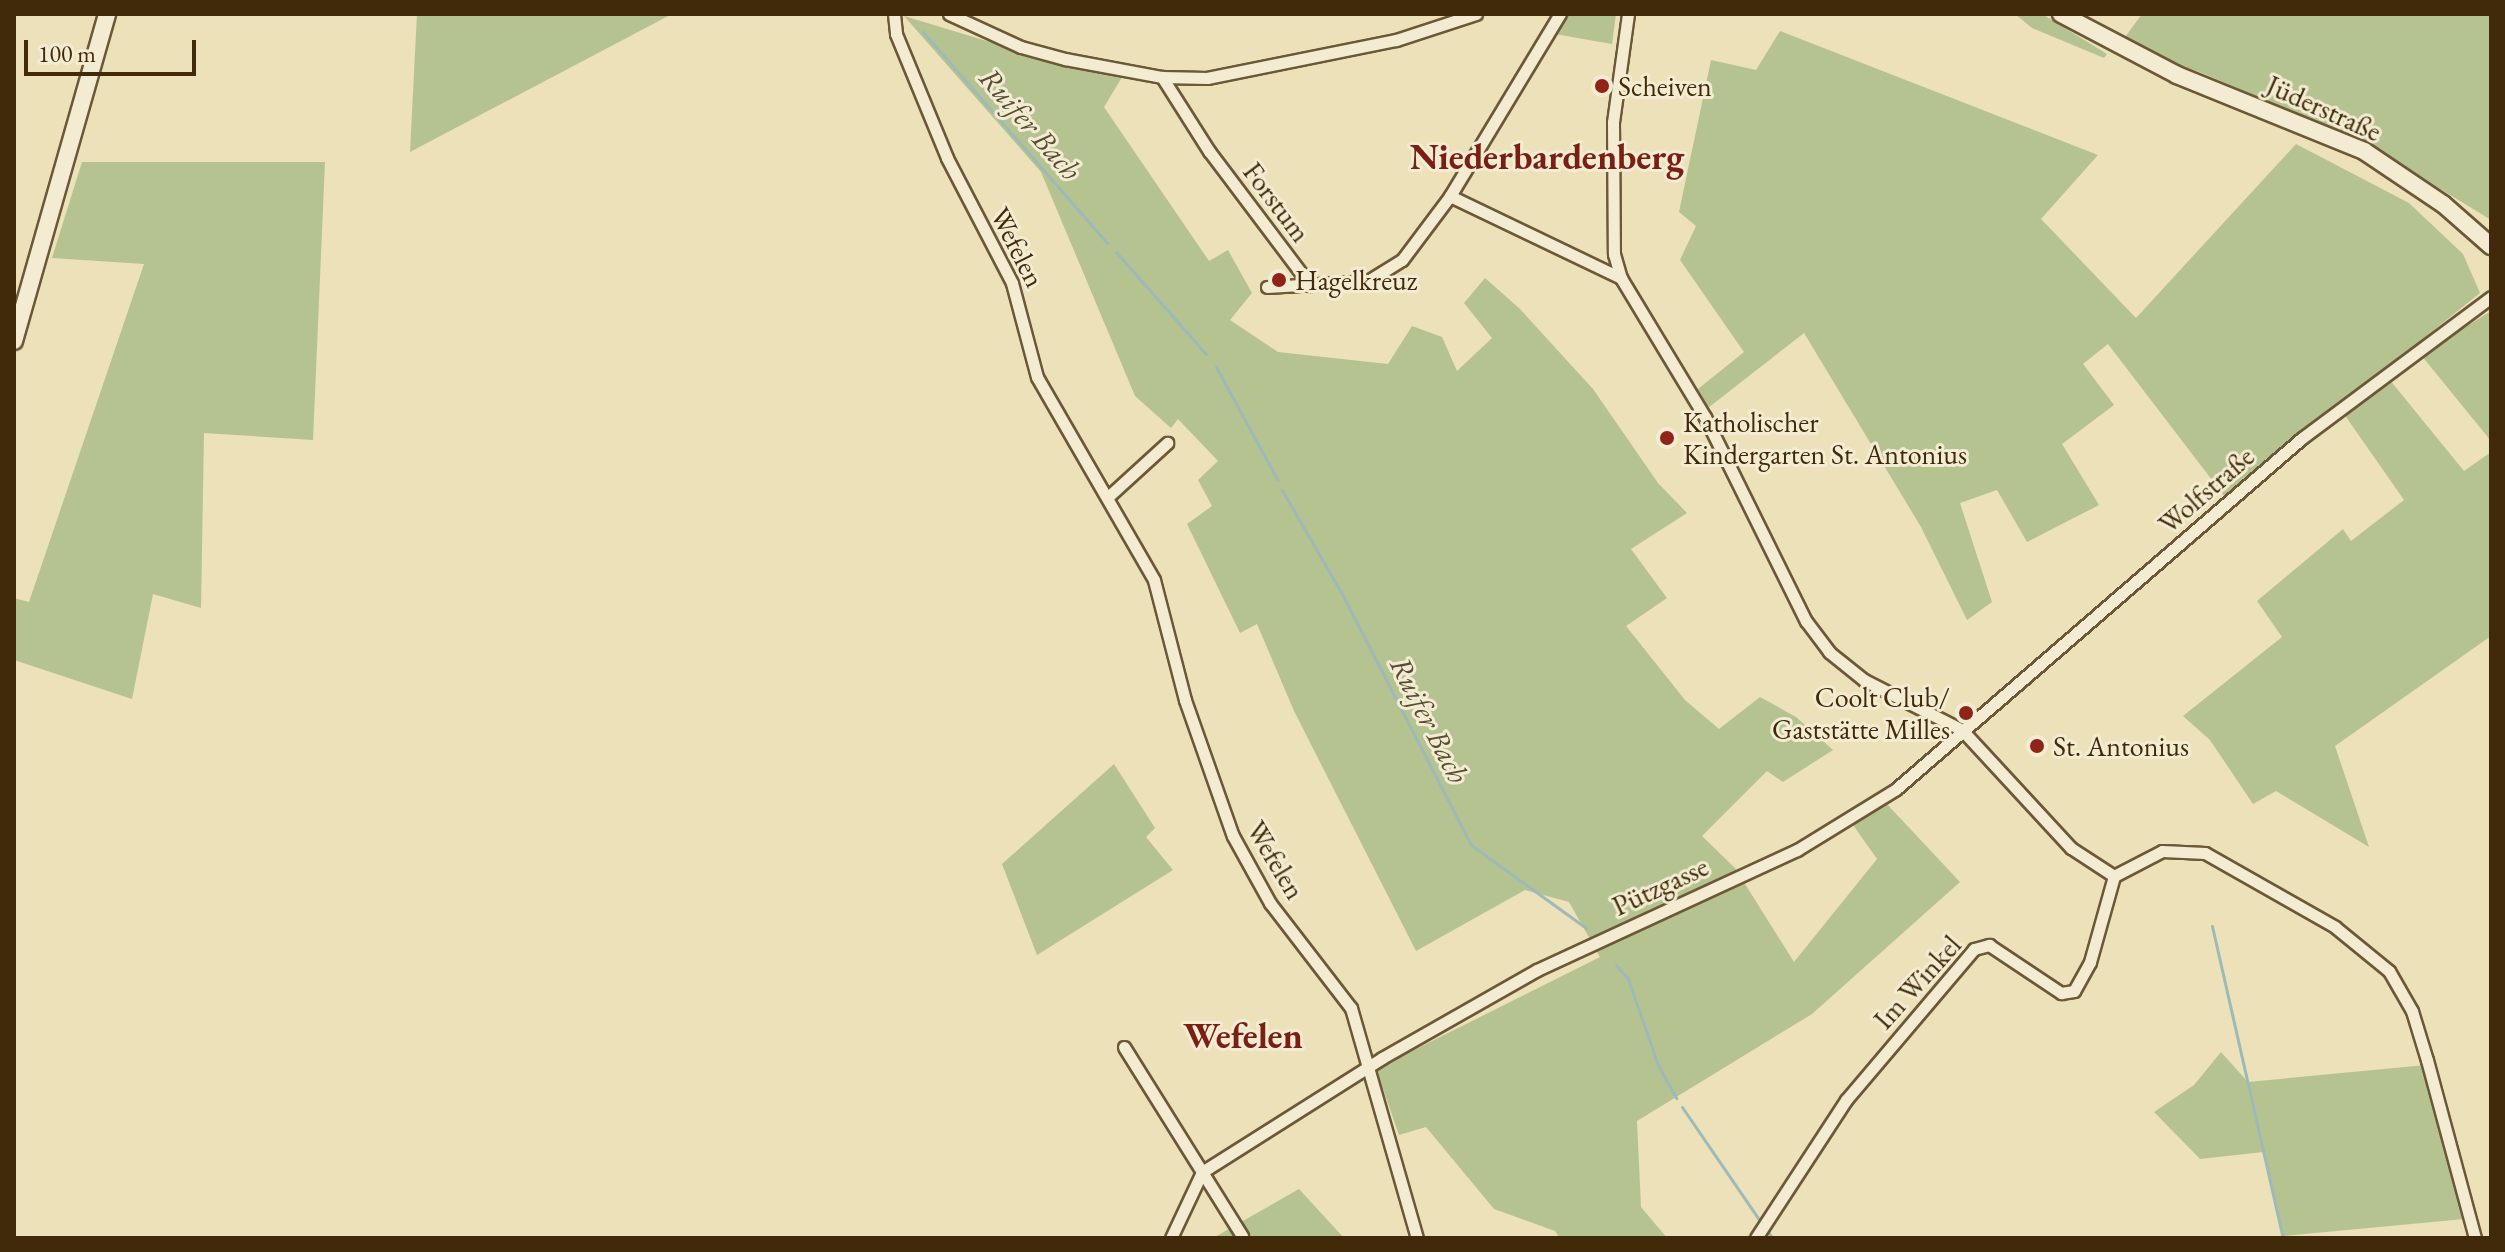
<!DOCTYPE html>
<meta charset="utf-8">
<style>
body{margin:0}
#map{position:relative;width:2505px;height:1252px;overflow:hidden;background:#ece1b9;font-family:"EB Garamond",serif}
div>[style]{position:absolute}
.green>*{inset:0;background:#b5c391}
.stream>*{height:3px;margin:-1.5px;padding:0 1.5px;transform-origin:1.5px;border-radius:1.5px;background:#9cbbb8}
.roads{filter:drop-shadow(2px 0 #6c5835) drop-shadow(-2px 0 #6c5835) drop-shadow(0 2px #6c5835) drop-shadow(0 -2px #6c5835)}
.street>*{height:11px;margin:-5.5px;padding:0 5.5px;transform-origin:5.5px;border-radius:5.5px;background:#f3ecd2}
.secondary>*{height:16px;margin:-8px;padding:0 8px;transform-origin:8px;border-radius:8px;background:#f3ecd2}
.dots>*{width:22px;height:22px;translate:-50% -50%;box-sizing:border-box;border:4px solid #f3ecd2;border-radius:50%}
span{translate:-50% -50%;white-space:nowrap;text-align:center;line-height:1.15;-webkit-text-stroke:6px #f3ecd2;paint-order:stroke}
.poi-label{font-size:28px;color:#412a09}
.left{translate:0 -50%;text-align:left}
.right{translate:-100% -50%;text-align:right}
.street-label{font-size:28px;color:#412a09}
.water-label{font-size:30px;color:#584e35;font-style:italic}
.district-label{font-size:36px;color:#7a1f14;font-weight:700}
.frame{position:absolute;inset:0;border:16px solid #412a09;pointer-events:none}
.scale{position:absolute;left:24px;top:40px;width:172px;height:36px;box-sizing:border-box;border:4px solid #412a09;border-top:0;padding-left:10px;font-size:24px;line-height:28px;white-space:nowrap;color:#412a09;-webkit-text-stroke:6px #f3ecd2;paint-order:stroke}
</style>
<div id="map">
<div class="green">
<i style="clip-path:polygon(417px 14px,672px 14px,410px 152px)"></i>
<i style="clip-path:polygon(1567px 14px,1616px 14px,1612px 44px,1555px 34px)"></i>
<i style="clip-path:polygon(2015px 14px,2042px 14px,2107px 54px,2104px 58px,2032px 28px)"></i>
<i style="clip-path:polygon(2142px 14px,2491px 14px,2491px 220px,2367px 144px,2202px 73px,2120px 44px)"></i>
<i style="clip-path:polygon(904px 16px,1020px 51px,1124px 74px,1104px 107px,1209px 261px,1228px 250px,1252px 293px,1230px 320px,1278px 352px,1388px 364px,1412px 326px,1442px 337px,1457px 371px,1492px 338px,1464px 303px,1485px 278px,1520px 309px,1593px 389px,1658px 483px,1687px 513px,1631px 549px,1667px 598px,1626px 626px,1685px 700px,1719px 729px,1760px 697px,1796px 717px,1833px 750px,1783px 782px,1767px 771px,1702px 836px,1735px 868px,1794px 962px,1877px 859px,1851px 822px,1885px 802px,1960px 882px,1812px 1014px,1637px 1121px,1641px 1207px,1667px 1238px,1560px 1238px,1555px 1231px,1494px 1209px,1426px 1127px,1399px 1135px,1376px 1069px,1600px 957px,1569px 902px,1525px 890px,1416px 951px,1294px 711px,1257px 624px,1240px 633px,1187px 524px,1212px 506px,1198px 480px,1218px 461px,1178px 419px,1171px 428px,1135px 396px,1041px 172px)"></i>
<i style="clip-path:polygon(1780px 31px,2098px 155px,2041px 219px,2136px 318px,2296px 144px,2409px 203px,2463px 254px,2480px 293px,2225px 497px,2108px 344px,2083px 364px,2114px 405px,2062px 444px,2099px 505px,2027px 542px,1997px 490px,1960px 503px,1992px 602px,1967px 620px,1921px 527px,1804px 333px,1708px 408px,1698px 389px,1744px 352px,1680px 260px,1696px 226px,1679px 212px,1711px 60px,1756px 70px)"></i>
<i style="clip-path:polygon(82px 162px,325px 162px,313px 440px,204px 433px,201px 608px,153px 594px,132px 699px,14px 660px,14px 598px,29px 602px,144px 264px,52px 258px)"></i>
<i style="clip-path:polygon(2491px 311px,2491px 441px,2421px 355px)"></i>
<i style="clip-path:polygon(2389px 379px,2464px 471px,2491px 452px,2491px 636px,2335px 746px,2369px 847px,2276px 791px,2253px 804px,2210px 740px,2183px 716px,2282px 637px,2257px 601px,2343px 529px,2351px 541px,2404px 500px,2344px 414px)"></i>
<i style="clip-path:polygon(1114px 764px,1155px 828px,1146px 837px,1173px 870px,1037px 955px,1002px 864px)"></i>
<i style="clip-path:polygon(2221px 1052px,2248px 1082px,2426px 1065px,2464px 1219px,2283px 1236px,2263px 1152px,2200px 1159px,2154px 1112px,2194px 1085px)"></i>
<i style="clip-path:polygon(1299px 1189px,1344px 1238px,1213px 1238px)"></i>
</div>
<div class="stream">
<i style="left:923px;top:32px;width:280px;rotate:48.9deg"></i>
<i style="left:1116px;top:252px;width:136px;rotate:48.6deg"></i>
<i style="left:1216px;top:367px;width:128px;rotate:61.4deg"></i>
<i style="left:1282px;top:490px;width:118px;rotate:60deg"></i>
<i style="left:1341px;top:592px;width:284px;rotate:62.8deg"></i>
<i style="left:1471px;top:845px;width:142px;rotate:35.8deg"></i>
<i style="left:2212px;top:926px;width:320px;rotate:77.2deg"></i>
<i style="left:1616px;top:965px;width:18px;rotate:49deg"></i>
<i style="left:1628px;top:979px;width:91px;rotate:70.8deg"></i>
<i style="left:1658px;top:1065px;width:38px;rotate:61deg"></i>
<i style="left:1682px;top:1107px;width:138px;rotate:55.6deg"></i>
<i style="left:1769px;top:1233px;width:6px;rotate:59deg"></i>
</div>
<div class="roads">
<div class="street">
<i style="left:894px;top:14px;width:20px;rotate:84deg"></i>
<i style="left:896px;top:34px;width:134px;rotate:67.6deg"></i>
<i style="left:947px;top:158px;width:141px;rotate:62.5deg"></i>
<i style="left:1012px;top:283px;width:97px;rotate:75.1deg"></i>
<i style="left:1037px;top:377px;width:234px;rotate:60deg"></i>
<i style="left:1154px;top:580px;width:124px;rotate:75.5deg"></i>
<i style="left:1185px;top:700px;width:144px;rotate:70.6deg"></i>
<i style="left:1233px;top:836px;width:77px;rotate:61.1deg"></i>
<i style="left:1270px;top:903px;width:133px;rotate:52.4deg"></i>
<i style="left:1351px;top:1008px;width:239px;rotate:74deg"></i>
<i style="left:949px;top:14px;width:79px;rotate:24.6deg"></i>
<i style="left:1021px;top:47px;width:46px;rotate:15.3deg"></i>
<i style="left:1065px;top:59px;width:99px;rotate:10.5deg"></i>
<i style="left:1162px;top:77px;width:45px;rotate:1.3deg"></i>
<i style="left:1207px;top:78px;width:193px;rotate:-11.4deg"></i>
<i style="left:1396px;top:40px;width:84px;rotate:-18deg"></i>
<i style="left:1628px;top:14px;width:109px;rotate:97.9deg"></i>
<i style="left:1613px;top:122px;width:132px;rotate:89.6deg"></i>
<i style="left:1614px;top:254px;width:25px;rotate:74deg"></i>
<i style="left:1621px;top:278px;width:162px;rotate:58.9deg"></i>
<i style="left:1705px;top:417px;width:228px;rotate:63.7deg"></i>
<i style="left:1806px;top:621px;width:39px;rotate:53deg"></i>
<i style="left:1829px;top:652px;width:45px;rotate:38.7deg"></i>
<i style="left:1864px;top:680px;width:110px;rotate:27deg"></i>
<i style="left:1962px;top:730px;width:161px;rotate:47.3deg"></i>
<i style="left:2071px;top:848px;width:51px;rotate:33.1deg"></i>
<i style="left:1162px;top:77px;width:88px;rotate:57.6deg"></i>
<i style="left:1209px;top:151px;width:168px;rotate:53deg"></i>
<i style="left:1450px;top:196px;width:190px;rotate:25.6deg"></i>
<i style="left:1267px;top:287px;width:101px;rotate:-3.4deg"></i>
<i style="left:1368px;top:281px;width:40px;rotate:-32deg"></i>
<i style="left:1402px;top:260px;width:80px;rotate:-53.1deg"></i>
<i style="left:1450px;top:196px;width:213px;rotate:-58.9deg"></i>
<i style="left:1109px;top:496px;width:79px;rotate:-42.4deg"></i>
<i style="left:2114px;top:876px;width:54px;rotate:-27.5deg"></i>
<i style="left:2162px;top:851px;width:43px;rotate:2.7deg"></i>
<i style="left:2205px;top:853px;width:150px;rotate:29.6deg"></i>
<i style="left:2335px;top:927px;width:70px;rotate:39.2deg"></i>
<i style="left:2389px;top:971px;width:46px;rotate:60.1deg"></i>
<i style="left:2412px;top:1011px;width:51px;rotate:73deg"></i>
<i style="left:2427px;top:1060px;width:184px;rotate:74.9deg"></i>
<i style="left:1124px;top:1047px;width:223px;rotate:58deg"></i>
<i style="left:1171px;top:1238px;width:73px;rotate:-64.8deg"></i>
<i style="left:1202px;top:1172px;width:213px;rotate:-32.3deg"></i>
<i style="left:1382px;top:1058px;width:178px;rotate:-29.6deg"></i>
<i style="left:1537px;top:970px;width:286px;rotate:-24.8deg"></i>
<i style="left:1797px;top:850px;width:116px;rotate:-31.6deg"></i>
<i style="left:1896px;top:789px;width:537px;rotate:-40.84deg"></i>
<i style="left:2302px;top:438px;width:236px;rotate:-36.7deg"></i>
<i style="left:1756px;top:1238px;width:165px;rotate:-56.9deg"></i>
<i style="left:1846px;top:1100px;width:198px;rotate:-49.7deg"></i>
<i style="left:1974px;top:949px;width:16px;rotate:-15deg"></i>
<i style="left:1989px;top:945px;width:87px;rotate:33.7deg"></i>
<i style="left:2061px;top:993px;width:13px;rotate:-9deg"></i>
<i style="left:2074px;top:991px;width:33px;rotate:-61deg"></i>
<i style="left:2090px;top:962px;width:89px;rotate:-74.4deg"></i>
</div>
<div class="secondary">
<i style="left:2061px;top:14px;width:131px;rotate:27.7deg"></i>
<i style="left:2177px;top:75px;width:202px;rotate:22.1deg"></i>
<i style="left:2364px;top:151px;width:95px;rotate:33.9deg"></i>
<i style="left:2443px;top:204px;width:64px;rotate:41.2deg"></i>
<i style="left:14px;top:341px;width:340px;rotate:-74.1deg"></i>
</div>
</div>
<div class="dots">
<i style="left:1602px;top:86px;background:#8f2418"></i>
<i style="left:1279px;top:280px;background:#8f2418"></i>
<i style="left:1667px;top:438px;background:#8f2418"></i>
<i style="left:1966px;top:713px;background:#8f2418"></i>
<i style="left:2037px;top:746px;background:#8f2418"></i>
</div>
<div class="poi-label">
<span class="left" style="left:1618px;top:86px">Scheiven</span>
<span class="left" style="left:1295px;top:280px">Hagelkreuz</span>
<span class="left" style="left:1683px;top:438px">Katholischer<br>Kindergarten St. Antonius</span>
<span class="right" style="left:1950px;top:713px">Coolt Club/<br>Gaststätte Milles</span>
<span class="left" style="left:2053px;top:746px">St. Antonius</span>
</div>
<div class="street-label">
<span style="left:2324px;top:108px;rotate:24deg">Jüderstraße</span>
<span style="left:1277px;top:202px;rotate:53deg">Forstum</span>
<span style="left:1018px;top:247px;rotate:63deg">Wefelen</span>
<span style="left:2206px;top:490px;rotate:-41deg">Wolfstraße</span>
<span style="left:1276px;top:860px;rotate:59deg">Wefelen</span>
<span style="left:1660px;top:886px;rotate:-25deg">Pützgasse</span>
<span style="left:1917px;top:982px;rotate:-48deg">Im Winkel</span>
</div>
<div class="water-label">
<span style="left:1030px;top:124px;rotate:49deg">Ruifer Bach</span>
<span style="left:1429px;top:720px;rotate:63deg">Ruifer Bach</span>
</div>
<div class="district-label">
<span style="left:1547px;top:157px">Niederbardenberg</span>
<span style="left:1243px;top:1036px">Wefelen</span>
</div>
<div class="frame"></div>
<div class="scale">100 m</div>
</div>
